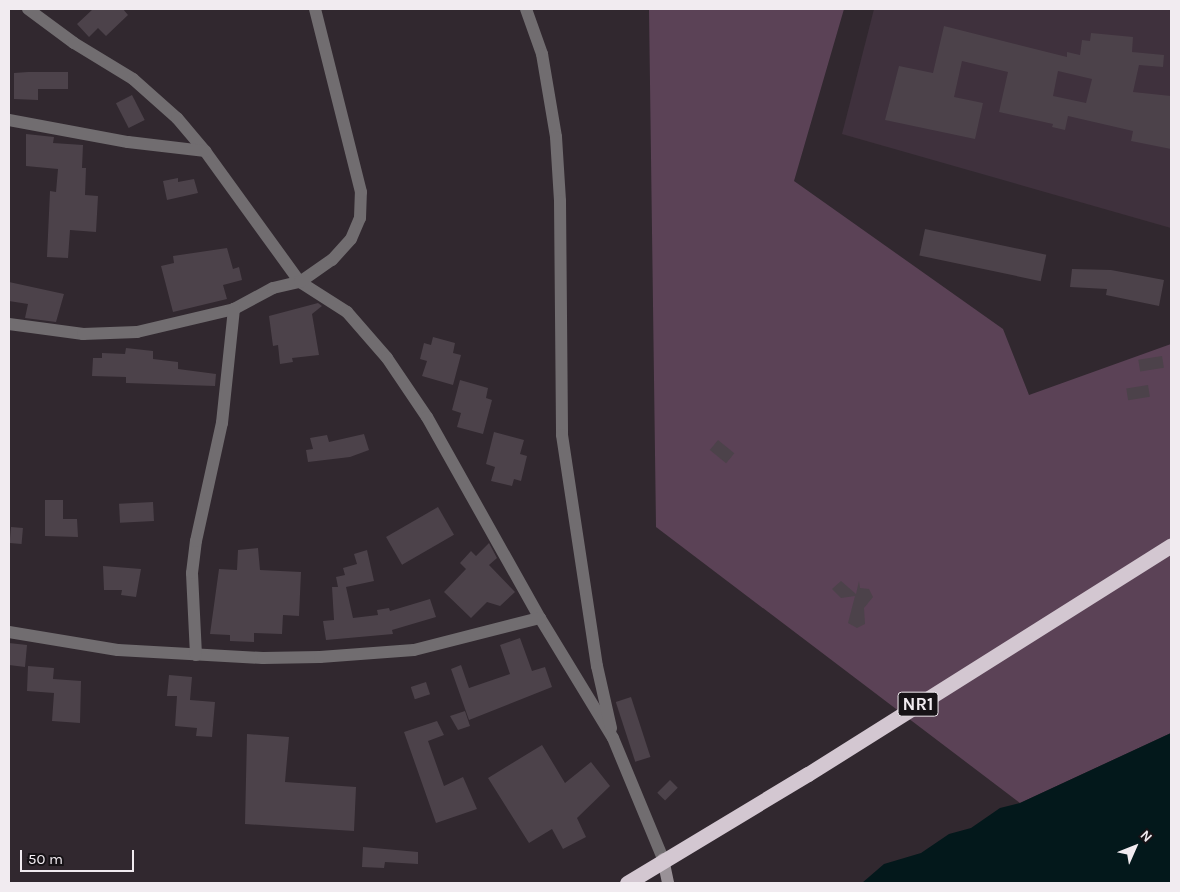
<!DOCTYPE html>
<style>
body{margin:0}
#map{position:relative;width:1180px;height:892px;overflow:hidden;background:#31282f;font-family:Karla,sans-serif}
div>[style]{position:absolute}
.built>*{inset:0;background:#3f313d}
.green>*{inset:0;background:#5b4256}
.water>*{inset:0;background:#03181b}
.building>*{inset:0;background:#4c424a;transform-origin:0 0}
.street>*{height:12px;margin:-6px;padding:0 6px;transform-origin:6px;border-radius:6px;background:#716d70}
.secondary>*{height:12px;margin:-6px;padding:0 6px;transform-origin:6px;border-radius:6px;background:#999197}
.highway>*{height:15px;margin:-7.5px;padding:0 7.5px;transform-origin:7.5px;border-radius:7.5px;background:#d3c7d1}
span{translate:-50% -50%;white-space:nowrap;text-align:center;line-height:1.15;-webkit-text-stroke:4px #161216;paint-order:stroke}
.shield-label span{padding:1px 4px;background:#161216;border:1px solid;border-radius:4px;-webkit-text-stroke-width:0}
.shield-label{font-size:18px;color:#f1ebf0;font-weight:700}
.frame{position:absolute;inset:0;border:10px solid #f1ebf0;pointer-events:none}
.north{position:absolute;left:1110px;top:822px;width:50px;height:50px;-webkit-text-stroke:4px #161216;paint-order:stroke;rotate:46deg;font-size:14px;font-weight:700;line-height:20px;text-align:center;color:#f1ebf0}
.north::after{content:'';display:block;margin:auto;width:18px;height:22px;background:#f1ebf0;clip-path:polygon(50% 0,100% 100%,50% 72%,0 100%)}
.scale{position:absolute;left:20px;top:850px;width:114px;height:22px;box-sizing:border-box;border:2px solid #f1ebf0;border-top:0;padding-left:6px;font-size:15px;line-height:18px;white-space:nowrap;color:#f1ebf0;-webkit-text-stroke:4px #161216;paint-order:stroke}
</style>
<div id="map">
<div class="built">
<i style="clip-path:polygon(874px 9px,1171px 9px,1171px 228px,842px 134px)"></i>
</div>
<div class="green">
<i style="clip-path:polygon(649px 9px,844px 9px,794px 181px,1003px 329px,1029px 395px,1171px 344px,1171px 733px,1020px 803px,656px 527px)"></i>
</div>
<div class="water">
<i style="clip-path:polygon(1171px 733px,1171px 883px,862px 883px,884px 864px,921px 853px,949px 834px,971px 828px,1000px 808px,1020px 803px)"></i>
</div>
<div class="building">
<i style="clip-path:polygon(93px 9px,123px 9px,128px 15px,106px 36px,98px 28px,89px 37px,77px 24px)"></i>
<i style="clip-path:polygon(evenodd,944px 26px,1067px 57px,1067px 52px,1080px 55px,1082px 40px,1090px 41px,1091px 33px,1133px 37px,1132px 52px,1164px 55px,1163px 67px,1139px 65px,1133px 92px,1171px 96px,1171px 149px,1131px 141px,1133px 131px,1068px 116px,1065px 130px,1052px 127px,1053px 124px,999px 112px,1008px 72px,962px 61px,954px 97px,983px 103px,975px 139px,885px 120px,899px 66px,933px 73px,944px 26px,1058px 71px,1092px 79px,1086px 103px,1053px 96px,1058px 71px)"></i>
<i style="clip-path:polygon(28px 72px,68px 72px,68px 89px,38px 89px,38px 100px,14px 99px,14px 73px)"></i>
<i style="left:132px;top:95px;width:28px;height:18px;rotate:63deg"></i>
<i style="clip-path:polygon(26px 134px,54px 137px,53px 143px,83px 145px,82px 168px,86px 168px,85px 195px,98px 196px,96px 232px,70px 230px,68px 258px,47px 257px,50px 191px,56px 192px,58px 169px,26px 166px)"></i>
<i style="clip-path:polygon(178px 178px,178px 182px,194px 179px,198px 193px,167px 200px,163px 181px)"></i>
<i style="left:925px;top:229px;width:124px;height:27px;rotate:12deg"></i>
<i style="clip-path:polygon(227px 248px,233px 269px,239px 267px,242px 280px,223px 285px,227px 299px,173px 312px,161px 266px,174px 263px,173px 256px)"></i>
<i style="clip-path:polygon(1072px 269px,1111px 270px,1164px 280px,1159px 306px,1106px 295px,1107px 289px,1070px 287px)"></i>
<i style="clip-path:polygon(9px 282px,64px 294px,56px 322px,25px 318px,28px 304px,9px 301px)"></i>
<i style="clip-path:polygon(318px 303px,322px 306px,312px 314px,319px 355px,292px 358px,293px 362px,280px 364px,278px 345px,273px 346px,269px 316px)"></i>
<i style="clip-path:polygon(433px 337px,455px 343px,453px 353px,461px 355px,453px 385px,422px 376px,427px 361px,420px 359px,424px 343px,431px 345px)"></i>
<i style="clip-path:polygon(126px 348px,153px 351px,153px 359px,178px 362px,178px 369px,216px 374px,215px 386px,126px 383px,126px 377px,92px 376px,93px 358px,102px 358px,102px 353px,125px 354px)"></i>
<i style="left:1162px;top:356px;width:12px;height:24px;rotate:81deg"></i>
<i style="clip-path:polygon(460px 380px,488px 388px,486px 398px,492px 400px,483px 434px,457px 427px,461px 413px,452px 410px)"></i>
<i style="left:1148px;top:385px;width:12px;height:22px;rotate:81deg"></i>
<i style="clip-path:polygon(494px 432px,524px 440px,520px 454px,527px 456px,521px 481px,514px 479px,512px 486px,491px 481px,495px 467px,486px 464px)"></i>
<i style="clip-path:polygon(364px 434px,369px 450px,350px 457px,308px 462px,306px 450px,313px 449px,310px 438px,327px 435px,329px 442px)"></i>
<i style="left:718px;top:440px;width:21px;height:13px;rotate:39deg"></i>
<i style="clip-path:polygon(45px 500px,63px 500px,63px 519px,77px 519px,78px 537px,45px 536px)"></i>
<i style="left:153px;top:502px;width:19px;height:34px;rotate:87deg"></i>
<i style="left:438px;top:507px;width:32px;height:60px;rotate:60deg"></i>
<i style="left:11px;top:527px;width:12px;height:16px;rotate:5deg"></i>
<i style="clip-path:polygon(489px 543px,497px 558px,489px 565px,515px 592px,500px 606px,487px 602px,471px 618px,444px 592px,466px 569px,460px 563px,471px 551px,476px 556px)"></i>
<i style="clip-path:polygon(258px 548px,260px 570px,301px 572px,299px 616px,283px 615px,282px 634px,254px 633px,254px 642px,230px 641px,230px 635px,210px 634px,219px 569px,237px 570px,238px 550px)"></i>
<i style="clip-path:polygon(367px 550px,374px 581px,346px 587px,353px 618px,378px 615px,377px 610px,389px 608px,390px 611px,430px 599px,436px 617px,392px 630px,393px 634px,326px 640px,323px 621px,334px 620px,332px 587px,338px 587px,336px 577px,345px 575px,343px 568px,357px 564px,354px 554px)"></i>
<i style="clip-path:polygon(103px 566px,141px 569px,136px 597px,121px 595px,122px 590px,104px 590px)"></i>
<i style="clip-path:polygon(859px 581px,860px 588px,869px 589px,873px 597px,864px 608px,865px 624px,857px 628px,848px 623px,855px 596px,841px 598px,832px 589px,841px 581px,856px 594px)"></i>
<i style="clip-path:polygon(520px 638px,532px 671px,545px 667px,552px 687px,469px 720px,451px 669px,461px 665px,469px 688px,510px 674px,500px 645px)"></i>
<i style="clip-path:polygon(9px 643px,27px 645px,25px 667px,9px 665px)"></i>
<i style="clip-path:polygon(28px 666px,54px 668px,53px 679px,81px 681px,80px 723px,52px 721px,54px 693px,27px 691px)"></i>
<i style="clip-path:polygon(169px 675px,192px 677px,190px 700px,215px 702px,212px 737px,196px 736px,197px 728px,175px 726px,177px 696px,167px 696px)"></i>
<i style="left:426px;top:682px;width:13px;height:16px;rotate:72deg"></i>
<i style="left:631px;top:697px;width:63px;height:16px;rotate:72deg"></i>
<i style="clip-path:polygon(465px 711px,470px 726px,458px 730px,450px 716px)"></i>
<i style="clip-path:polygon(437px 721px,444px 735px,428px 741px,444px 786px,463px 777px,477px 809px,436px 823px,404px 732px)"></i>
<i style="clip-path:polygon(247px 734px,289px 737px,285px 782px,356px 787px,354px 831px,245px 824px)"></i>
<i style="clip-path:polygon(542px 745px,565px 783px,591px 762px,610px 786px,577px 818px,586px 837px,563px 849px,552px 829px,529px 843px,488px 778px)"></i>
<i style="left:670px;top:780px;width:11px;height:18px;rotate:45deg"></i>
<i style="clip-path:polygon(363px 847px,418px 852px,418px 864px,385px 862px,384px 868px,362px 867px)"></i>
</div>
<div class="street">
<i style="left:28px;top:9px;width:57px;rotate:36.5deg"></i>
<i style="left:74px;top:43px;width:69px;rotate:31.4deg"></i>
<i style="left:133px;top:79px;width:59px;rotate:41.6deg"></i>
<i style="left:177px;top:118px;width:43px;rotate:49.7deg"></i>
<i style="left:205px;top:151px;width:162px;rotate:54.1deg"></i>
<i style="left:300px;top:282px;width:56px;rotate:32.6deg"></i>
<i style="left:347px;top:312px;width:61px;rotate:49deg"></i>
<i style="left:387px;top:358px;width:71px;rotate:55.9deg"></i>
<i style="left:427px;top:417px;width:231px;rotate:60.7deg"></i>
<i style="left:540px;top:618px;width:140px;rotate:58.7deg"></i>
<i style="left:613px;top:738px;width:131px;rotate:67.5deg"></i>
<i style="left:526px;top:9px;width:48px;rotate:70.4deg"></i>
<i style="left:542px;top:54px;width:84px;rotate:80.4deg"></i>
<i style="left:556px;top:137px;width:64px;rotate:86.4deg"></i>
<i style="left:560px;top:201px;width:234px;rotate:89.5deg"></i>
<i style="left:562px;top:435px;width:234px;rotate:81.4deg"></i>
<i style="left:597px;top:666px;width:64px;rotate:77.3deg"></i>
<i style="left:9px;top:120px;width:121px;rotate:10.5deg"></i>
<i style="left:128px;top:142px;width:78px;rotate:6.7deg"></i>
<i style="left:9px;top:324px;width:75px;rotate:7.7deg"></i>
<i style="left:83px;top:334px;width:54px;rotate:-2.1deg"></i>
<i style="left:137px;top:332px;width:100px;rotate:-13.3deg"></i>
<i style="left:234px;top:309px;width:44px;rotate:-28.3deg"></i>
<i style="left:273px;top:288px;width:28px;rotate:-13deg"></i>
<i style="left:300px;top:282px;width:39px;rotate:-35deg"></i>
<i style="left:332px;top:260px;width:28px;rotate:-48deg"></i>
<i style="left:351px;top:239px;width:23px;rotate:-67deg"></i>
<i style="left:360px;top:218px;width:26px;rotate:-88deg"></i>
<i style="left:361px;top:192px;width:189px;rotate:-104.1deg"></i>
<i style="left:9px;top:632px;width:110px;rotate:9.4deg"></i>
<i style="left:118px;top:650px;width:145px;rotate:3.2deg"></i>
<i style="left:263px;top:658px;width:57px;rotate:-1deg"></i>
<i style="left:320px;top:657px;width:94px;rotate:-4.3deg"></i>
<i style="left:414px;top:650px;width:130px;rotate:-14.3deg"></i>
<i style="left:196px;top:655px;width:82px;rotate:-92.8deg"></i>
<i style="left:192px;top:573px;width:32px;rotate:-83deg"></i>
<i style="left:196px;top:541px;width:121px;rotate:-77.6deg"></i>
<i style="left:222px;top:423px;width:115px;rotate:-84deg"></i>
</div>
<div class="secondary">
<i style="left:663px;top:859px;width:25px;rotate:78deg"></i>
</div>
<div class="highway">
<i style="left:627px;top:883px;width:211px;rotate:-31.1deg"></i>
<i style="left:808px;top:774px;width:429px;rotate:-32.2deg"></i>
</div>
<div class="shield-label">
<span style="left:918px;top:704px">NR1</span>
</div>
<div class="frame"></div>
<div class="north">N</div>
<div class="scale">50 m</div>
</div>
